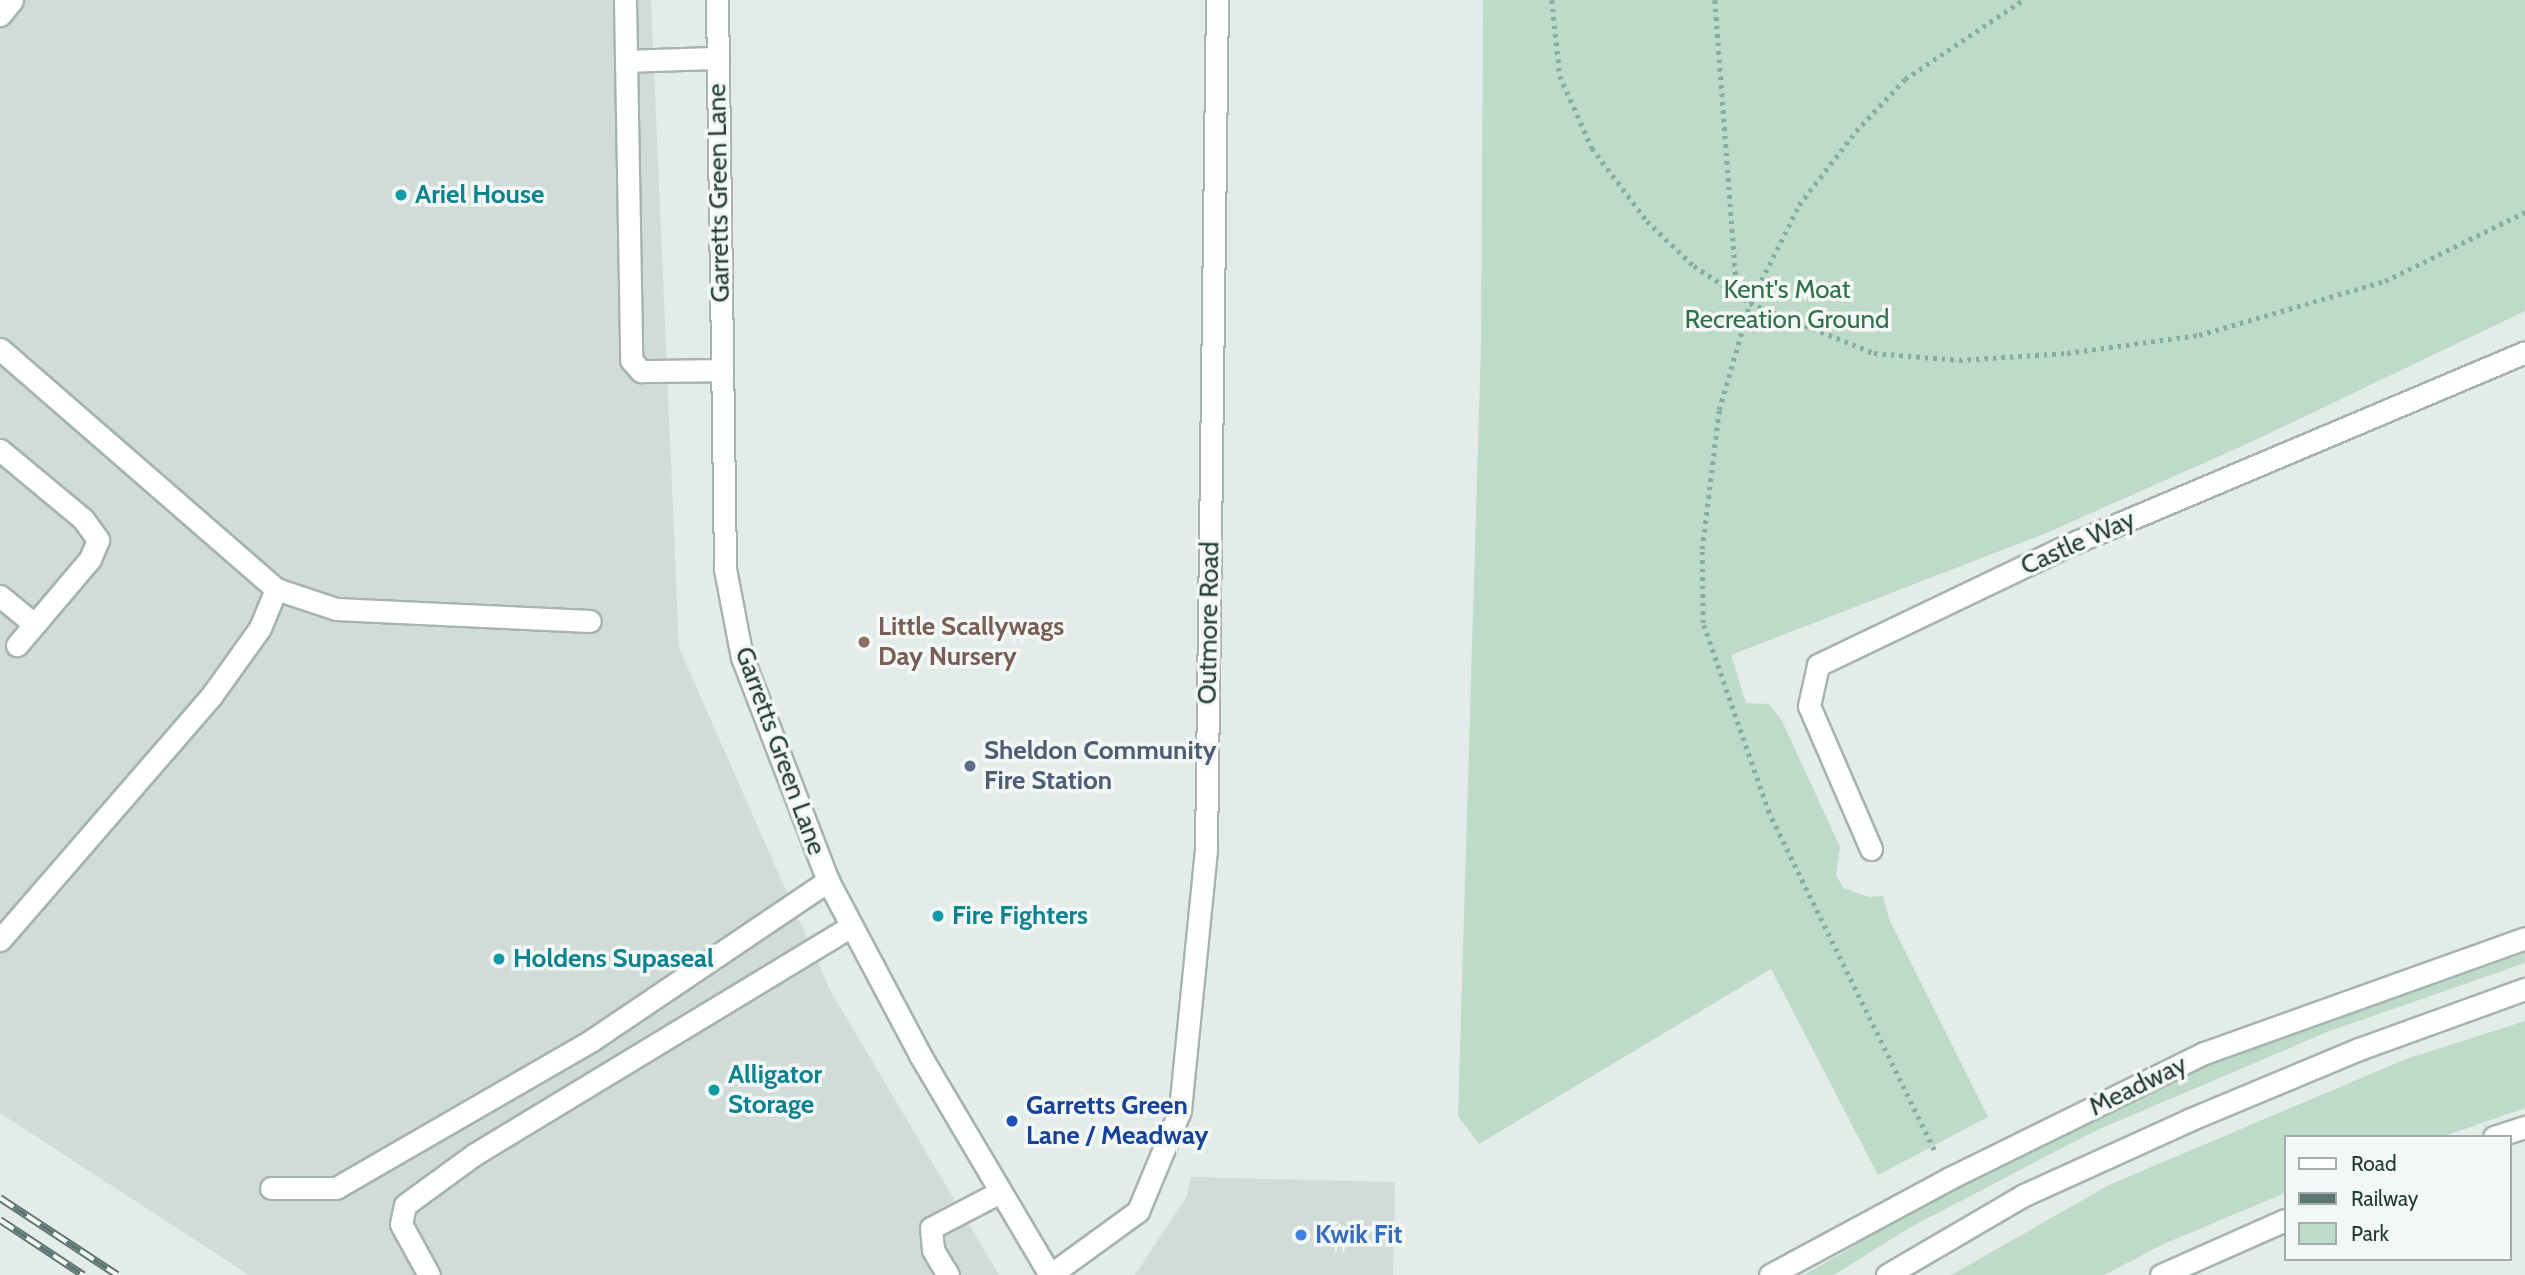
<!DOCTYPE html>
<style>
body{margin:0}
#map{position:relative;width:2525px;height:1275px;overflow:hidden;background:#e3ece9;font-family:Cabin,sans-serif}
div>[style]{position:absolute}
.built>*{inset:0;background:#d1dcd8}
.green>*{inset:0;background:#bddbc8}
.path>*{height:4.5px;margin-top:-2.25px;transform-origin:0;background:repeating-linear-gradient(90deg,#86ada4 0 3.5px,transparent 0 8.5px)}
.roads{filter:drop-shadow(2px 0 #a6b4b0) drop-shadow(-2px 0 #a6b4b0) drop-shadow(0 2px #a6b4b0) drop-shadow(0 -2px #a6b4b0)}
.minor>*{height:21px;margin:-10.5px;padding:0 10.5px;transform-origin:10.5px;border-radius:10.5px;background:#fff}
.rail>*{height:8px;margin-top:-4px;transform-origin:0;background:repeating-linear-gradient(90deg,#f3f8f6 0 16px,#5f7773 0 32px);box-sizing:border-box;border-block:2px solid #5f7773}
.dots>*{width:19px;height:19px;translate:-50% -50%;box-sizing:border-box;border:4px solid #f3f8f6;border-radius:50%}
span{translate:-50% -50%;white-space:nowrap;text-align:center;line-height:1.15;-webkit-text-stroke:7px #f3f8f6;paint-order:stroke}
.street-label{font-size:26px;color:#243c38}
.culture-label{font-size:26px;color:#0d838f;font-weight:700}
.left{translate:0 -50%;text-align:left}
.park-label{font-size:26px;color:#31704f}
.education-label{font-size:26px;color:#785e54;font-weight:700}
.service-label{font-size:26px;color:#4e5e75;font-weight:700}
.transit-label{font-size:26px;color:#164399;font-weight:700}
.shop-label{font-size:26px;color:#366cbe;font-weight:700}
.legend{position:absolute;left:2284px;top:1135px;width:228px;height:126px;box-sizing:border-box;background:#f3f8f6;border:2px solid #a0adaa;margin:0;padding:9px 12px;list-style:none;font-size:21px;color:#243c38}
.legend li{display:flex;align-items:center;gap:14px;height:35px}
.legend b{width:35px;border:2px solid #a0adaa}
</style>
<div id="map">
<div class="built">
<i style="clip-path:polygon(0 0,651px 0,679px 648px,830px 990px,999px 1275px,249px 1275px,0 1113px)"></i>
<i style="clip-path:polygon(1191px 1177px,1395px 1182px,1393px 1275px,1135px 1275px,1187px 1196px)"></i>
</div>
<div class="green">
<i style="clip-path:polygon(1483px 0,2525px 0,2525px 311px,2249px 443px,2044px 534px,1731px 655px,1746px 703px,1769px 704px,1782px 721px,1840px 847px,1836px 876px,1844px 888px,1868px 897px,1883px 896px,1889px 919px,1988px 1117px,1878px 1175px,1771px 969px,1479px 1144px,1458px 1116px,1481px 344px)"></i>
<i style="clip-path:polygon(2525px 953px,2525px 963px,2327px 1032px,2095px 1131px,1909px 1228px,1834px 1275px,1804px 1275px,1966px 1181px,2212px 1064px)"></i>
<i style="clip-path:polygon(2525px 1021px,2525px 1108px,2441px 1137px,2285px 1137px,2285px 1193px,2166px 1243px,2104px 1275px,1951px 1275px,2109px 1185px,2406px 1059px)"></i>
</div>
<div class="path">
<i style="left:1552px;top:0;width:76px;rotate:84deg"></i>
<i style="left:1560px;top:76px;width:79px;rotate:66deg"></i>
<i style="left:1592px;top:148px;width:91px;rotate:53deg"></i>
<i style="left:1647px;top:221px;width:65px;rotate:43.8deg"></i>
<i style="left:1694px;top:266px;width:67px;rotate:33.5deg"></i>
<i style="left:1750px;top:303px;width:134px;rotate:22deg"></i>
<i style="left:1874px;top:353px;width:85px;rotate:4.7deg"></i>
<i style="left:1959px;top:360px;width:108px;rotate:-3.7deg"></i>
<i style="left:2067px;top:353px;width:133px;rotate:-7.8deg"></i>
<i style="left:2199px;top:335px;width:194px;rotate:-16.2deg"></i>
<i style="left:2385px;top:281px;width:156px;rotate:-26.2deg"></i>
<i style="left:1715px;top:0;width:294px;rotate:85.7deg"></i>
<i style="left:1934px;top:1150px;width:375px;rotate:-116.1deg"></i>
<i style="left:1769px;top:813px;width:201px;rotate:-109.2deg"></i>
<i style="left:1703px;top:623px;width:74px;rotate:-90.8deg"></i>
<i style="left:1702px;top:549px;width:140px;rotate:-83deg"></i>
<i style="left:1719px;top:410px;width:111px;rotate:-73.8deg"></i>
<i style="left:1750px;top:303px;width:110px;rotate:-63.4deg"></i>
<i style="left:1799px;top:205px;width:93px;rotate:-52.4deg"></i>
<i style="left:1856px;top:131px;width:71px;rotate:-46.7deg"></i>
<i style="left:1905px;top:79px;width:142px;rotate:-33.8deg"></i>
</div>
<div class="roads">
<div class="minor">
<i style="left:625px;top:0;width:360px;rotate:89deg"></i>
<i style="left:631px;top:360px;width:15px;rotate:48deg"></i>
<i style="left:641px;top:371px;width:81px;rotate:-0.7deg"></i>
<i style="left:717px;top:0;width:569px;rotate:89.19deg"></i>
<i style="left:725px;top:569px;width:90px;rotate:79.1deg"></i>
<i style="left:742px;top:657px;width:240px;rotate:69deg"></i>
<i style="left:828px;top:881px;width:197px;rotate:62.1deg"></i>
<i style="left:920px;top:1055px;width:256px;rotate:59.4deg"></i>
<i style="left:0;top:15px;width:19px;rotate:-51deg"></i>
<i style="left:626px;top:61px;width:92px;rotate:-1.9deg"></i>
<i style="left:0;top:349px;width:366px;rotate:41deg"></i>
<i style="left:276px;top:589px;width:63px;rotate:18.4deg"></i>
<i style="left:336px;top:609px;width:254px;rotate:2.7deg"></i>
<i style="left:0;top:450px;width:108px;rotate:39.7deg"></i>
<i style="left:83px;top:519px;width:26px;rotate:54deg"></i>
<i style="left:98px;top:540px;width:21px;rotate:113deg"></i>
<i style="left:90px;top:559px;width:113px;rotate:130.3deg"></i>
<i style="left:0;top:596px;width:44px;rotate:39.5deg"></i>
<i style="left:1871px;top:849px;width:156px;rotate:-113.4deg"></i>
<i style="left:1809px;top:706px;width:42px;rotate:-77.6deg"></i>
<i style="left:1818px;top:665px;width:280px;rotate:-25.6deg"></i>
<i style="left:2071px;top:544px;width:493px;rotate:-22.9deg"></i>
<i style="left:0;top:940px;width:324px;rotate:-49.1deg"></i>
<i style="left:212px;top:695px;width:82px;rotate:-54.4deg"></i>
<i style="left:260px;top:628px;width:42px;rotate:-67.7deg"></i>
<i style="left:2494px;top:1137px;width:33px;rotate:-18deg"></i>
<i style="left:271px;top:1188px;width:65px"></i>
<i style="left:336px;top:1188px;width:296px;rotate:-30deg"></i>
<i style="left:592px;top:1040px;width:285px;rotate:-34deg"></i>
<i style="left:429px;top:1275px;width:58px;rotate:-118.8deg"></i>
<i style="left:401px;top:1224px;width:19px;rotate:-78deg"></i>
<i style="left:405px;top:1205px;width:87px;rotate:-36.1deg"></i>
<i style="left:475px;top:1154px;width:440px;rotate:-31.2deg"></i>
<i style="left:948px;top:1275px;width:29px;rotate:-121deg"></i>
<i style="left:933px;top:1250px;width:22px;rotate:-95deg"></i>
<i style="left:931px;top:1228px;width:78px;rotate:-27.6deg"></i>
<i style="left:1050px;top:1275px;width:109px;rotate:-36deg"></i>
<i style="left:1138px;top:1211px;width:109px;rotate:-67.4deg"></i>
<i style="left:1180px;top:1110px;width:261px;rotate:-84.3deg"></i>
<i style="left:1206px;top:850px;width:850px;rotate:-89.26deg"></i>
<i style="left:1770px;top:1275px;width:204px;rotate:-28.3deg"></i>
<i style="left:1950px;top:1178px;width:283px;rotate:-26.2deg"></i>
<i style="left:2204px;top:1053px;width:341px;rotate:-19.7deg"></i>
<i style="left:1887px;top:1275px;width:159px;rotate:-30.3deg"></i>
<i style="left:2024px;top:1195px;width:181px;rotate:-24.4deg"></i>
<i style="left:2189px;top:1120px;width:184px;rotate:-22.7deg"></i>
<i style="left:2359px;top:1049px;width:177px;rotate:-19.9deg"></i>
<i style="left:2161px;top:1275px;width:136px;rotate:-23.9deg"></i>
</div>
</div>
<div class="rail">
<i style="left:0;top:1198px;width:140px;rotate:33.3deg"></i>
<i style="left:0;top:1220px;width:100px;rotate:33.5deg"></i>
</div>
<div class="dots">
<i style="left:401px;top:195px;background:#0f9aa8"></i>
<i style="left:864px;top:642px;background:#8d6e63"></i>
<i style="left:970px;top:766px;background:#5c6f8a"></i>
<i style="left:938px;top:916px;background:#0f9aa8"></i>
<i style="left:499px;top:959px;background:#0f9aa8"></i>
<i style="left:714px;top:1090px;background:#0f9aa8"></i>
<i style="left:1012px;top:1121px;background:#1a4fb4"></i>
<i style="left:1301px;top:1235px;background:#3f7fe0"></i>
</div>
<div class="street-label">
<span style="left:719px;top:193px;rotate:-91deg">Garretts Green Lane</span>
<span style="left:2078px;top:543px;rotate:-24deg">Castle Way</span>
<span style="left:1209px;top:623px;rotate:-89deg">Outmore Road</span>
<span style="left:780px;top:751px;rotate:70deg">Garretts Green Lane</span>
<span style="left:2138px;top:1086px;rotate:-26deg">Meadway</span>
</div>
<div class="culture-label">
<span class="left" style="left:415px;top:195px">Ariel House</span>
<span class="left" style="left:952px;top:916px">Fire Fighters</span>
<span class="left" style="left:513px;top:959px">Holdens Supaseal</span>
<span class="left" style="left:728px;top:1090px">Alligator<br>Storage</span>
</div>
<div class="park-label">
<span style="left:1787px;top:305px">Kent's Moat<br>Recreation Ground</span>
</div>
<div class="education-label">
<span class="left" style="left:878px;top:642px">Little Scallywags<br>Day Nursery</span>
</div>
<div class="service-label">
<span class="left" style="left:984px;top:766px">Sheldon Community<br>Fire Station</span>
</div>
<div class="transit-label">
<span class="left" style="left:1026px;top:1121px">Garretts Green<br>Lane / Meadway</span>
</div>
<div class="shop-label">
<span class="left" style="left:1315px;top:1235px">Kwik Fit</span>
</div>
<ul class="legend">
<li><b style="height:9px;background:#fff"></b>Road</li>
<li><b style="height:9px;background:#5f7773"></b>Railway</li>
<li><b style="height:19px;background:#bddbc8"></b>Park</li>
</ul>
</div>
